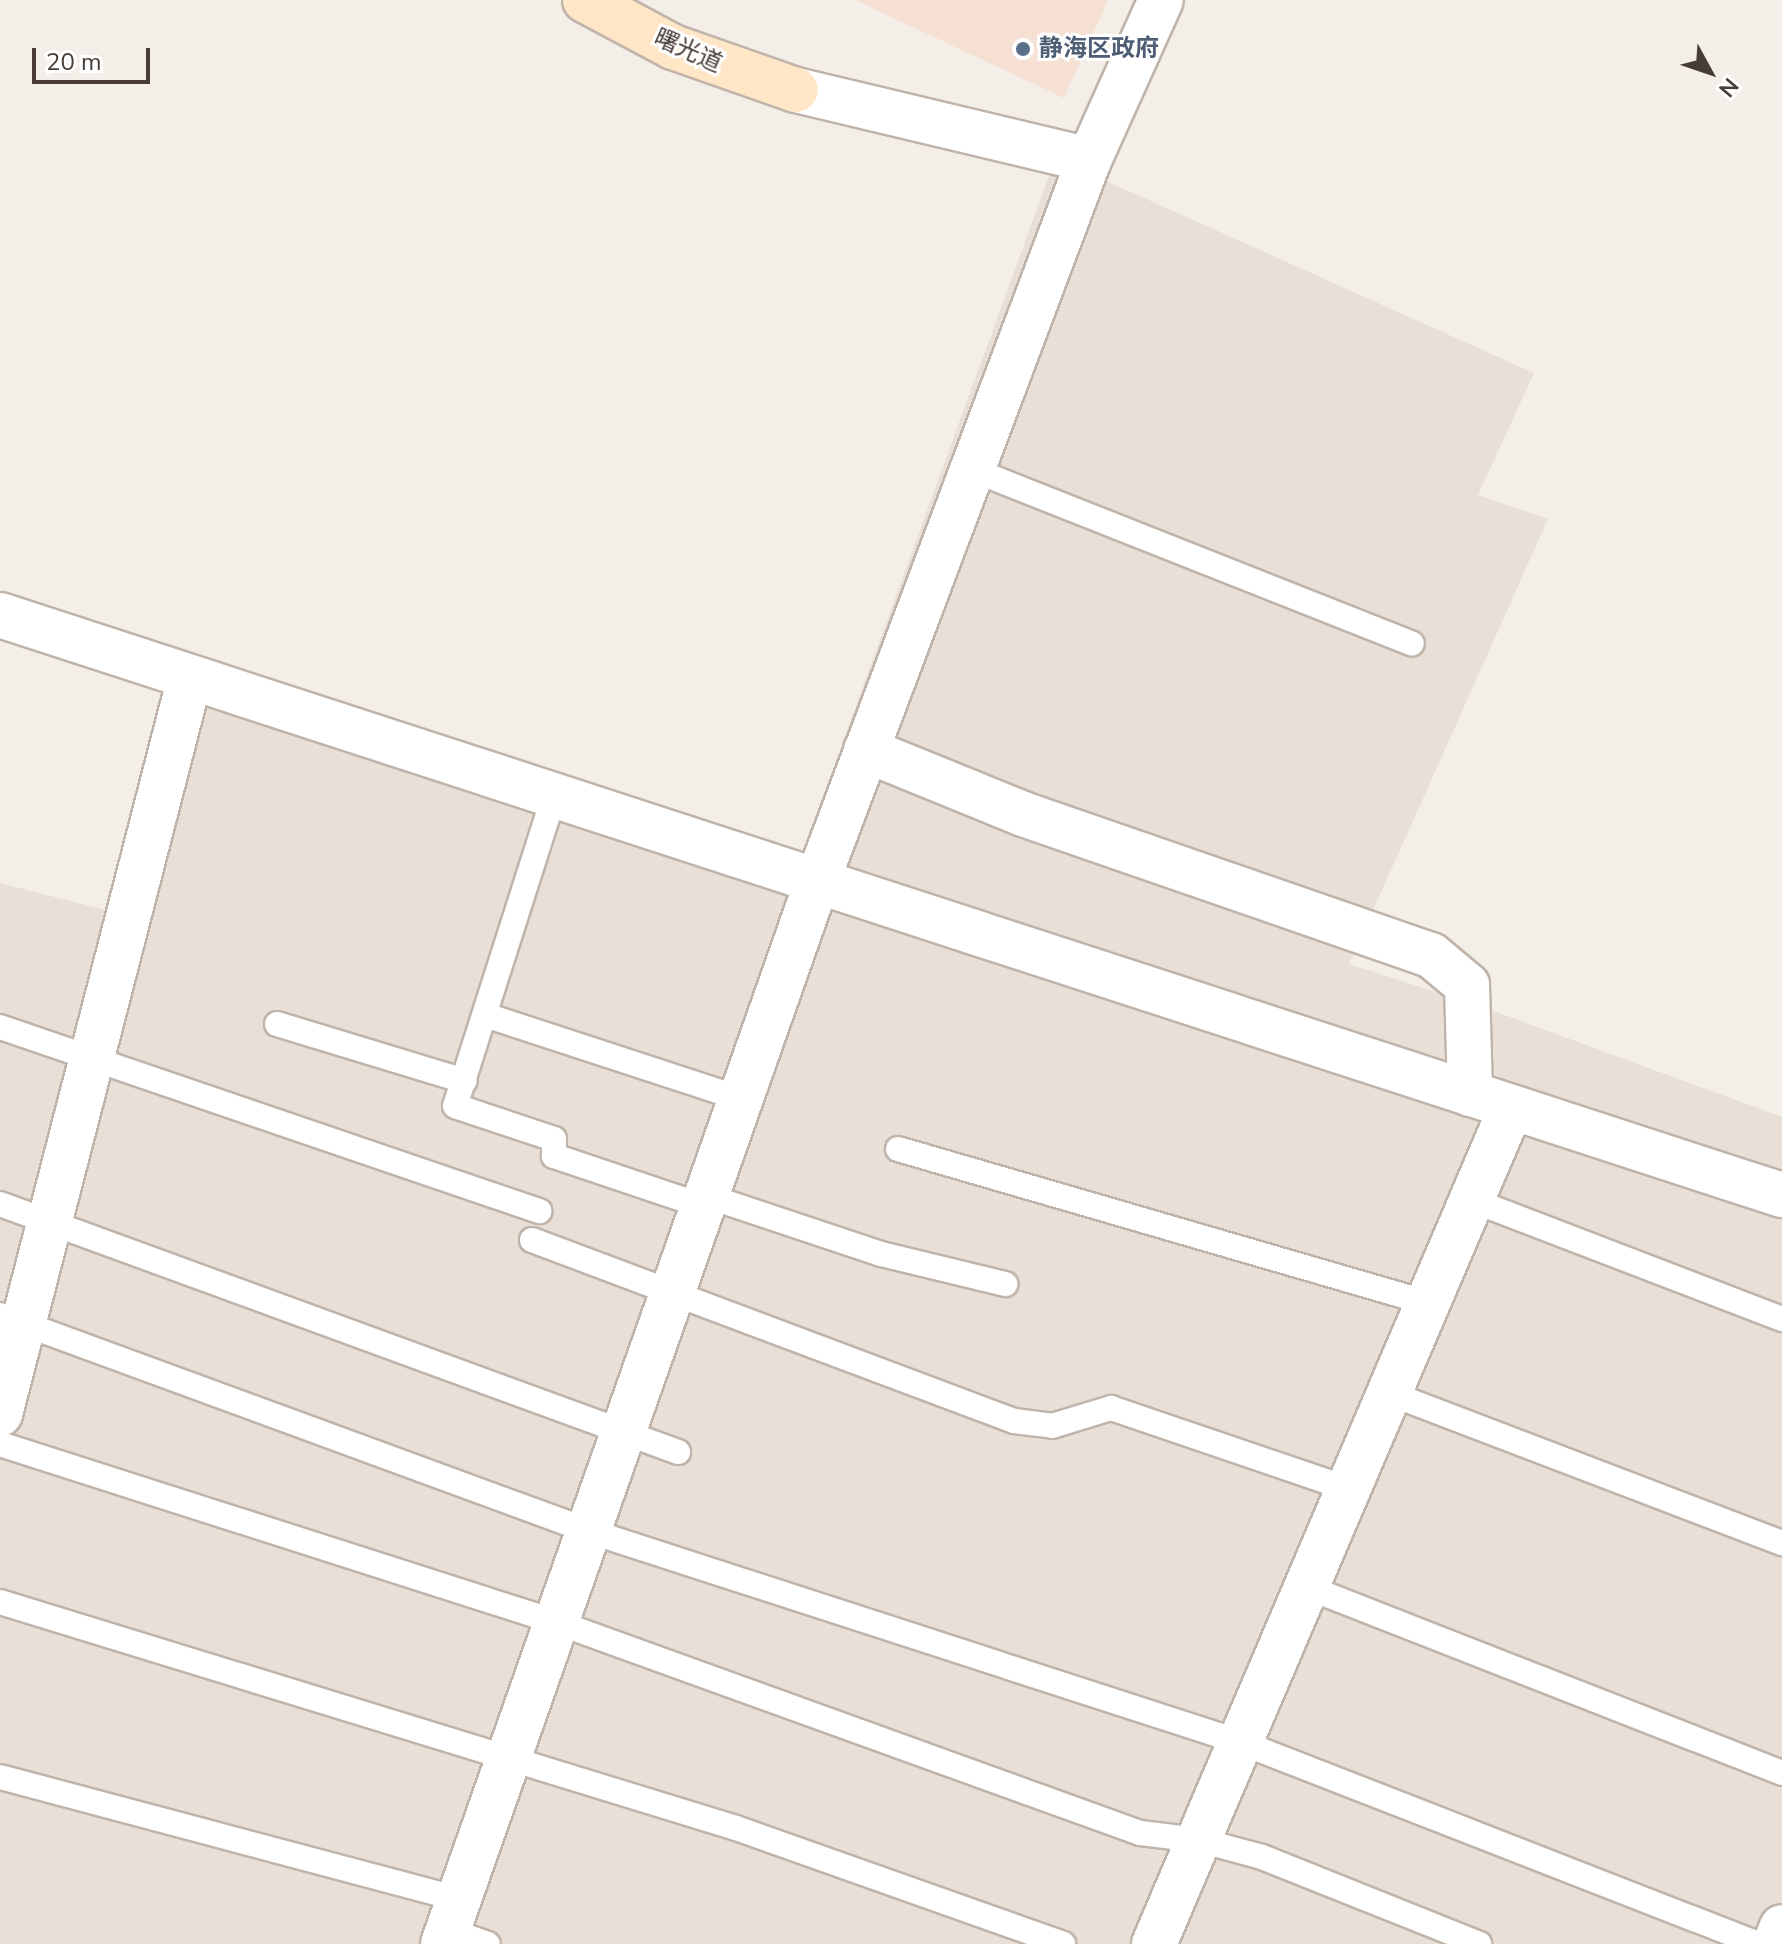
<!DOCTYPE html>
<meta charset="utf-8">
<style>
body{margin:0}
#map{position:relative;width:1782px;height:1944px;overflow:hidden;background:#f4eee8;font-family:"Nunito Sans","Noto Sans SC",sans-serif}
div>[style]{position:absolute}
.residential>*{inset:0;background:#e8dfd6}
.commercial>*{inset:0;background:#f6e0d3}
.roads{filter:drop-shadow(2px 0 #c0b4aa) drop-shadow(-2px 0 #c0b4aa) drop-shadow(0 2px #c0b4aa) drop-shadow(0 -2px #c0b4aa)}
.lane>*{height:24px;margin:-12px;padding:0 12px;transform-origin:12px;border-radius:12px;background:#fff}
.street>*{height:44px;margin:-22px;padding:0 22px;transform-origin:22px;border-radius:22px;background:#fff}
.secondary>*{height:44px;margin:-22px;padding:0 22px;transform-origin:22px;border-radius:22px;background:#ffe6c7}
.dots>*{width:22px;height:22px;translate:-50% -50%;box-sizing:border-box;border:4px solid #fff;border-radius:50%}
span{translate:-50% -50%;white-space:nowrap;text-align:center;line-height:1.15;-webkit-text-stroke:6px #fff;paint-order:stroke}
.service-label{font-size:24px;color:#4e5e75;font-weight:700}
.left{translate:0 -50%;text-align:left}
.street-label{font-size:24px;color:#483d36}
.north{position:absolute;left:1670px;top:32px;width:80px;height:80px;-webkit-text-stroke:6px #fff;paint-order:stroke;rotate:130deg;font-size:22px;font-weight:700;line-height:32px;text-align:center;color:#483d36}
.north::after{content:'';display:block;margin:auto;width:28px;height:36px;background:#483d36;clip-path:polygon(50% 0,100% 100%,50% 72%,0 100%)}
.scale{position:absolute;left:32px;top:48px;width:118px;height:36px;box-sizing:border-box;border:4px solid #483d36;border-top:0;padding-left:10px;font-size:24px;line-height:28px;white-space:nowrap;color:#483d36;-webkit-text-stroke:6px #fff;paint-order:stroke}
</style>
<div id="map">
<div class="residential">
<i style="clip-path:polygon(1050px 173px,1104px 180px,1534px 373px,1478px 495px,1548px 519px,1349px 964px,1491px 1010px,1782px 1117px,1782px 1944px,0 1944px,0 883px,109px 911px,163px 691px,790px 887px)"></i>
</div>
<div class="commercial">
<i style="clip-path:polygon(855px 0,1108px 0,1064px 98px)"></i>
</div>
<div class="roads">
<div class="lane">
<i style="left:971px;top:469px;width:474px;rotate:21.6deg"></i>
<i style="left:554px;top:796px;width:325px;rotate:107.7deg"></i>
<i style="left:455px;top:1106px;width:104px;rotate:18.4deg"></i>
<i style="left:554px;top:1139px;width:17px;rotate:90deg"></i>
<i style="left:554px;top:1156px;width:157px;rotate:18.6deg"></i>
<i style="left:485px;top:1015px;width:270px;rotate:18.1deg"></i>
<i style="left:277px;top:1024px;width:196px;rotate:16.9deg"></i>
<i style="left:0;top:1027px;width:570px;rotate:18.85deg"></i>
<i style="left:898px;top:1149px;width:552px;rotate:16.2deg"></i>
<i style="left:707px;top:1196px;width:183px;rotate:18.4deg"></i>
<i style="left:881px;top:1254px;width:128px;rotate:13.6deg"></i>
<i style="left:1472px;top:1200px;width:332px;rotate:21deg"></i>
<i style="left:0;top:1204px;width:722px;rotate:20.09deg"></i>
<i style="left:532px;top:1240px;width:515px;rotate:20.58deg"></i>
<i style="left:1014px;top:1421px;width:38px;rotate:7deg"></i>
<i style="left:1052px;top:1426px;width:62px;rotate:-17deg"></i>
<i style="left:1111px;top:1408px;width:251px;rotate:18.8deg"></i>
<i style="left:0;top:1315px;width:627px;rotate:20.14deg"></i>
<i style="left:589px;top:1531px;width:684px;rotate:17.96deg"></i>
<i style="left:1240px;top:1742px;width:556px;rotate:21.3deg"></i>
<i style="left:1389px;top:1393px;width:421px;rotate:20.9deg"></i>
<i style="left:0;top:1444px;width:584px;rotate:17.75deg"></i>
<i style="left:556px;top:1622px;width:621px;rotate:19.86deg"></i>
<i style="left:1140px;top:1833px;width:59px;rotate:6.8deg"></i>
<i style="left:1199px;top:1840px;width:65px;rotate:15.1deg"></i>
<i style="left:1262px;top:1857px;width:234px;rotate:21.8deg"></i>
<i style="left:1307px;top:1587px;width:510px;rotate:21.38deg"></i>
<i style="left:0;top:1602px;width:770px;rotate:17.07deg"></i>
<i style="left:736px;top:1828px;width:347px;rotate:19.5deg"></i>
<i style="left:0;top:1777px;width:475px;rotate:14.9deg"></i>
<i style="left:448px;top:1930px;width:42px;rotate:19.3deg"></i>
</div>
<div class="street">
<i style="left:796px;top:90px;width:301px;rotate:13.4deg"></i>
<i style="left:0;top:615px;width:1874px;rotate:18.03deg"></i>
<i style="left:866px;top:750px;width:170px;rotate:22.2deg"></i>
<i style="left:1023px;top:814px;width:432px;rotate:19.1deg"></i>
<i style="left:1431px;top:955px;width:47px;rotate:39.8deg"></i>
<i style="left:1467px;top:985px;width:109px;rotate:88.4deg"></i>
<i style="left:0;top:1414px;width:761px;rotate:-75.54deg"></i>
<i style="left:443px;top:1944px;width:1126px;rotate:-70.6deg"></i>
<i style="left:817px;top:882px;width:772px;rotate:-69.36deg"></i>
<i style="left:1089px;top:160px;width:175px;rotate:-65.8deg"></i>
<i style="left:1154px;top:1944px;width:909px;rotate:-66.88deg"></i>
<i style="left:1775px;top:1944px;width:18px;rotate:-68deg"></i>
</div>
<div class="secondary">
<i style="left:585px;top:0;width:100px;rotate:28.1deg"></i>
<i style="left:673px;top:47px;width:130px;rotate:19.3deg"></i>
</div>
</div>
<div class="dots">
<i style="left:1023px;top:49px;background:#5c6f8a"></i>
</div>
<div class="service-label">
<span class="left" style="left:1039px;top:49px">静海区政府</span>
</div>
<div class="street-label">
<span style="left:688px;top:51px;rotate:24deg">曙光道</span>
</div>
<div class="north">N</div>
<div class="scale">20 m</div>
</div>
